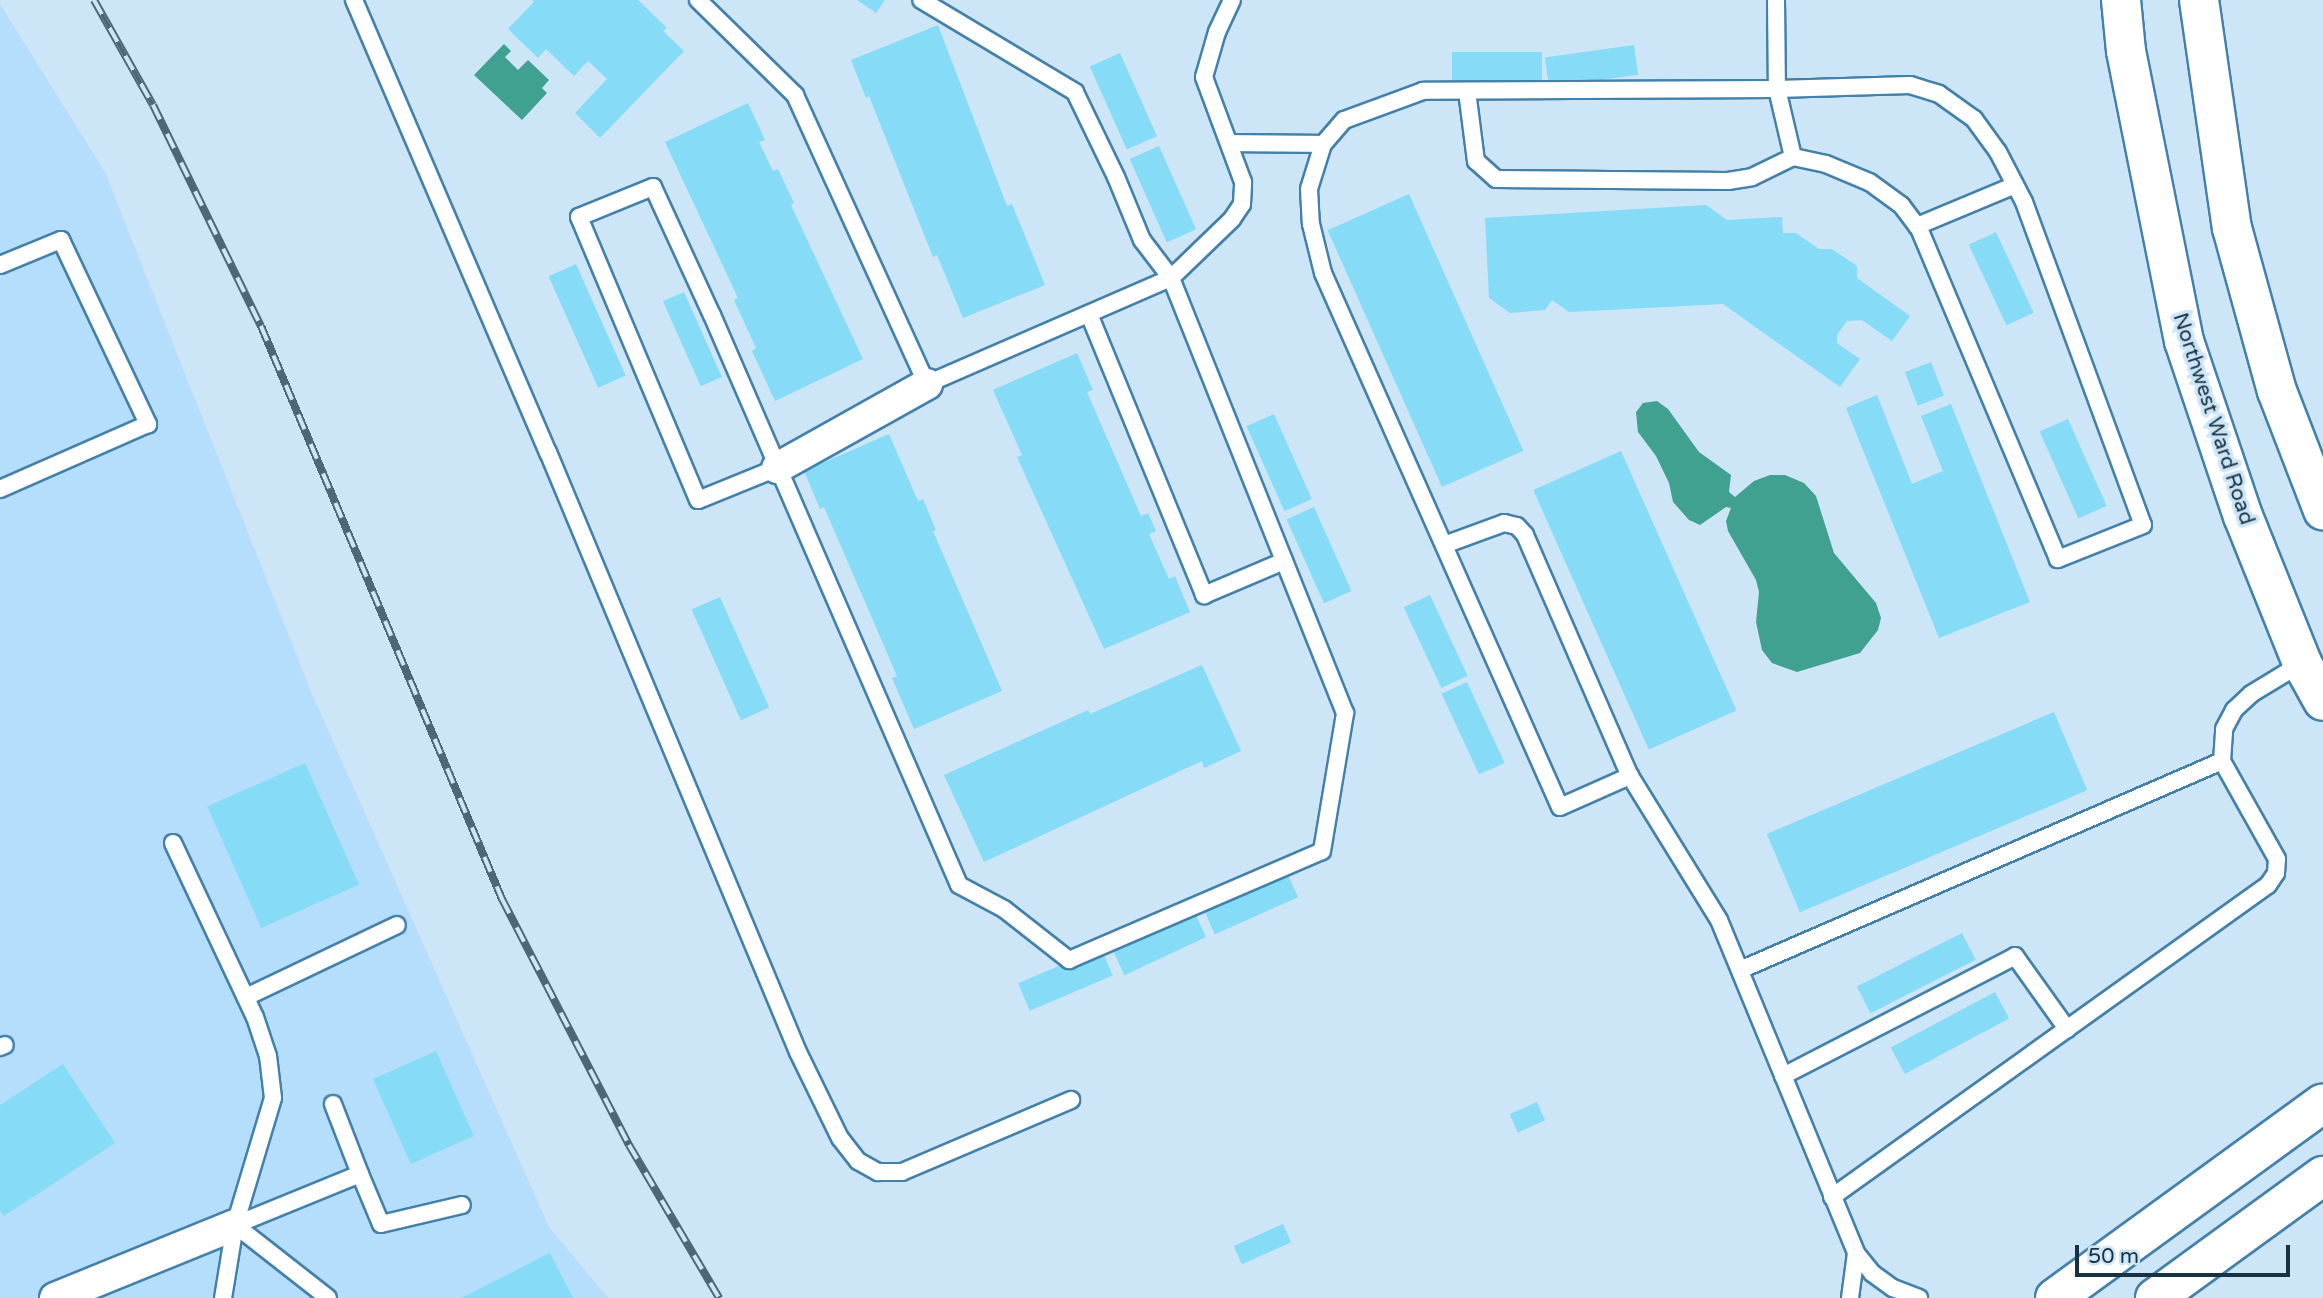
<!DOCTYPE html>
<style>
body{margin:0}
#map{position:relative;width:2323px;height:1298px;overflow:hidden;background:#cce5f7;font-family:"Varela Round",sans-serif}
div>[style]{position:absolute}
.built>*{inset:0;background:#b5defd}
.water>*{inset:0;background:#41a191}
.building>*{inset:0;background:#86dbf6;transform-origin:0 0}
.roads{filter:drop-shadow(2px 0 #4381aa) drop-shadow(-2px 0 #4381aa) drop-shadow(0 2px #4381aa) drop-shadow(0 -2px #4381aa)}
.lane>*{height:16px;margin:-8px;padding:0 8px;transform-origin:8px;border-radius:8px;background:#fff}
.street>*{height:30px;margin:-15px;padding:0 15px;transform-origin:15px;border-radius:15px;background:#fff}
.secondary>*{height:38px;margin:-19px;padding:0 19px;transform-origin:19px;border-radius:19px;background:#fff}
.rail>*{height:8px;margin-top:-4px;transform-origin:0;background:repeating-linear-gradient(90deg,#cce5f7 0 16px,#4d6779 0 32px);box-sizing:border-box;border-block:2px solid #4d6779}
span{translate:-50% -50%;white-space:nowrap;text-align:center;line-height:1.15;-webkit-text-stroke:7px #cce5f7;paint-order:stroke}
.street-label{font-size:21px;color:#183244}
.scale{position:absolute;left:2075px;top:1245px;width:215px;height:32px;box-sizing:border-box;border:4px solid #183244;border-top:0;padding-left:9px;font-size:21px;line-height:24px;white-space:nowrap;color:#183244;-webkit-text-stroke:5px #cce5f7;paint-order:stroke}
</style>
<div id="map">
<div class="built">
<i style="clip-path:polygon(0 4px,105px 172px,312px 694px,549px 1227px,608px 1298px,0 1298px)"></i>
</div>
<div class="water">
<i style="clip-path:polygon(504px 44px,511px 51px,505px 57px,518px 70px,528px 60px,549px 80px,542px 88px,547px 93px,522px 120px,474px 75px)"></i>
<i style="clip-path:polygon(1657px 401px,1668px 409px,1699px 452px,1731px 475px,1729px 492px,1735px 497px,1754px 481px,1770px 475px,1785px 475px,1804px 483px,1816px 496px,1834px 553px,1876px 603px,1881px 618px,1878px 630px,1860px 653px,1797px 672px,1772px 663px,1762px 650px,1756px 622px,1759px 592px,1756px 580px,1728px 531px,1726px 521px,1731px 508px,1726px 507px,1700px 525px,1689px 520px,1673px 502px,1669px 483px,1656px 456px,1638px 432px,1636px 412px,1643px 403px)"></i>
</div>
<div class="building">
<i style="clip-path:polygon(532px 0,638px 0,667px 28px,663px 31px,684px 51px,600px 138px,575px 113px,607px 79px,588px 61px,574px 76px,546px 49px,538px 58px,508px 29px,534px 2px)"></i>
<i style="clip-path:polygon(857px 0,885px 0,876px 13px)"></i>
<i style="clip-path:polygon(938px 25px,1007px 206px,1012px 204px,1045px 285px,963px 318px,937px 255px,933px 257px,869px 96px,866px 98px,851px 60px)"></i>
<i style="left:1634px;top:45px;width:30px;height:90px;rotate:82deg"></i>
<i style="left:1542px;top:52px;width:30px;height:90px;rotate:90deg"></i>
<i style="left:1120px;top:53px;width:91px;height:33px;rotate:66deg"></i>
<i style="clip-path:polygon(748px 103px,765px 140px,759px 142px,773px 171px,778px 169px,794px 203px,791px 205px,863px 359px,775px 401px,752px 351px,756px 348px,734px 300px,738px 298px,665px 142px)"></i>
<i style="left:1159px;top:146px;width:91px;height:32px;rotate:66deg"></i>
<i style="left:1409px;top:194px;width:281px;height:89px;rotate:66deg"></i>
<i style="clip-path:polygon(1706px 205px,1727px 220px,1782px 217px,1783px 233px,1796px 233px,1819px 249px,1832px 249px,1857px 266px,1857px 278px,1910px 316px,1892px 341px,1862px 320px,1847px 321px,1837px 335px,1837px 343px,1860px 359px,1840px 387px,1723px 304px,1569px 312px,1552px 300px,1545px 310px,1510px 313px,1489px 298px,1485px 218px)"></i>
<i style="left:1996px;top:232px;width:89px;height:30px;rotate:65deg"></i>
<i style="left:576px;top:264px;width:122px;height:30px;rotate:66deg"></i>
<i style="left:684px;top:292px;width:93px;height:23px;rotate:66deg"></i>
<i style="clip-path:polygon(1077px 353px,1093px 390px,1087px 392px,1141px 516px,1148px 513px,1156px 531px,1149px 534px,1169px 579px,1175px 576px,1190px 612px,1104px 649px,1017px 457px,1022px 455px,993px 390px)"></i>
<i style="left:1931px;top:362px;width:36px;height:28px;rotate:69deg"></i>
<i style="clip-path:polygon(1877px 395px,1912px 484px,1943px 471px,1921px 416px,1951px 404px,2030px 602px,1939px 638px,1846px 408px)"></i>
<i style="left:1274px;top:414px;width:93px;height:30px;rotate:66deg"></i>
<i style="left:2068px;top:419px;width:95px;height:31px;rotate:66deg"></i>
<i style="clip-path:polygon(889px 434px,918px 501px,923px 499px,936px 530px,933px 531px,1002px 691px,914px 729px,892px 678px,897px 676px,824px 507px,820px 509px,804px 471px)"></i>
<i style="left:1621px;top:451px;width:284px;height:96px;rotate:66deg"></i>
<i style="left:1314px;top:507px;width:92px;height:30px;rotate:66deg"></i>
<i style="left:1430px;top:595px;width:89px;height:29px;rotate:65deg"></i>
<i style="left:720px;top:597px;width:121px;height:31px;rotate:66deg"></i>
<i style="clip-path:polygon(1202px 665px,1241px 751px,1204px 768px,1202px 761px,984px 862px,944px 775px,1088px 710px,1090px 714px)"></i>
<i style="left:1467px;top:682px;width:89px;height:28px;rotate:65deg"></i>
<i style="left:2054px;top:712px;width:85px;height:312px;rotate:67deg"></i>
<i style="left:305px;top:763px;width:133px;height:107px;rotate:66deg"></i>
<i style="left:1285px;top:868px;width:32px;height:91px;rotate:66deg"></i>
<i style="left:1193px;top:909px;width:31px;height:90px;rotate:65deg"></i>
<i style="left:1962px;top:933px;width:30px;height:118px;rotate:63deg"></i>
<i style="left:1101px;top:948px;width:30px;height:90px;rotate:67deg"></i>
<i style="left:1995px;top:992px;width:30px;height:118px;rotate:62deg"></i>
<i style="left:436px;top:1051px;width:93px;height:69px;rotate:66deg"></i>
<i style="clip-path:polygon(63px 1064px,115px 1143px,4px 1216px,0 1211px,0 1105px)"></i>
<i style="left:1537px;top:1102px;width:20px;height:30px;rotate:66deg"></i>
<i style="left:1283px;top:1224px;width:20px;height:54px;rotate:66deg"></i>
<i style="clip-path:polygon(550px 1253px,573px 1298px,461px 1298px)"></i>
</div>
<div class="roads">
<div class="lane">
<i style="left:354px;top:0;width:492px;rotate:66.8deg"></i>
<i style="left:548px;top:452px;width:650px;rotate:67.38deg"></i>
<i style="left:798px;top:1052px;width:96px;rotate:64deg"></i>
<i style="left:840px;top:1138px;width:29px;rotate:52deg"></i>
<i style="left:858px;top:1161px;width:23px;rotate:29deg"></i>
<i style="left:878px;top:1172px;width:24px"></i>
<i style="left:902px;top:1172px;width:184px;rotate:-23.1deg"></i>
<i style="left:698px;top:0;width:136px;rotate:44.4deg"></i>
<i style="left:795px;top:95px;width:318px;rotate:65.5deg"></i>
<i style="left:927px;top:384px;width:266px;rotate:-23.5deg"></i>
<i style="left:1171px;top:278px;width:85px;rotate:-44deg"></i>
<i style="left:1232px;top:219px;width:18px;rotate:-56deg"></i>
<i style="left:1242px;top:204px;width:22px;rotate:-87deg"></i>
<i style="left:1243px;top:182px;width:112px;rotate:-110.4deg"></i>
<i style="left:1204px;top:77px;width:47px;rotate:-73.9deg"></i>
<i style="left:1217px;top:32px;width:35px;rotate:-65deg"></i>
<i style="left:1776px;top:0;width:89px;rotate:89.4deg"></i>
<i style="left:1777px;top:89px;width:354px;rotate:179.7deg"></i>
<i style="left:1423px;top:91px;width:84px;rotate:159.8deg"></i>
<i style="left:1344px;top:120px;width:32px;rotate:131deg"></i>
<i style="left:1323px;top:144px;width:47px;rotate:107.3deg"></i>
<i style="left:1309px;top:189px;width:35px;rotate:87deg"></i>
<i style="left:1311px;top:224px;width:50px;rotate:76.2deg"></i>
<i style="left:1323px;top:273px;width:584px;rotate:66.07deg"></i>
<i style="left:1560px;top:807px;width:77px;rotate:-23.9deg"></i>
<i style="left:1630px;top:776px;width:169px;rotate:58.3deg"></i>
<i style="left:1719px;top:920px;width:360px;rotate:67.6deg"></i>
<i style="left:1856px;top:1253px;width:26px;rotate:51deg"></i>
<i style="left:1872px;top:1273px;width:26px;rotate:36deg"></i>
<i style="left:1893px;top:1288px;width:28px;rotate:21deg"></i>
<i style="left:1910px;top:85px;width:30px;rotate:17deg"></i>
<i style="left:1939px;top:94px;width:43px;rotate:35.5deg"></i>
<i style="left:1974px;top:119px;width:41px;rotate:54deg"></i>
<i style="left:1998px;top:152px;width:56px;rotate:62.5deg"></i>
<i style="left:2024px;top:202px;width:344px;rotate:69.8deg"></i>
<i style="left:2143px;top:525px;width:92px;rotate:158.2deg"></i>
<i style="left:2058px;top:559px;width:357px;rotate:-112.8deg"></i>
<i style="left:1920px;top:230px;width:31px;rotate:-127deg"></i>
<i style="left:1901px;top:205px;width:39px;rotate:-144deg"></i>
<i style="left:1869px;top:182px;width:47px;rotate:-157.3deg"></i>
<i style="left:1826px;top:164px;width:34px;rotate:-168deg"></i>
<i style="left:1793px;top:157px;width:70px;rotate:-103.2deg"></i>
<i style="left:1777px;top:89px;width:133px;rotate:-1.7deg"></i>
<i style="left:1467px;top:91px;width:71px;rotate:82.7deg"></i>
<i style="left:1476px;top:161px;width:27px;rotate:42deg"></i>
<i style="left:1496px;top:179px;width:232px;rotate:0.5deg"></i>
<i style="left:1728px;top:181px;width:24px;rotate:-9deg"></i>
<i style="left:1752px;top:177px;width:46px;rotate:-26deg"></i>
<i style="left:1230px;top:143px;width:93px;rotate:0.6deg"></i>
<i style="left:1917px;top:226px;width:106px;rotate:-22.7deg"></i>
<i style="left:0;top:265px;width:66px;rotate:-22.3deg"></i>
<i style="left:61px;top:240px;width:204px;rotate:64.7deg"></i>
<i style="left:148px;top:424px;width:162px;rotate:156.3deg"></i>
<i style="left:1089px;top:314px;width:304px;rotate:67.7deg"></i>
<i style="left:1204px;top:595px;width:87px;rotate:-23deg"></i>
<i style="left:777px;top:468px;width:85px;rotate:157.9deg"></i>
<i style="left:698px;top:500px;width:307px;rotate:-112.8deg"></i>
<i style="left:579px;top:217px;width:80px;rotate:-22.1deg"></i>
<i style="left:653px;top:187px;width:141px;rotate:65.3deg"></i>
<i style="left:712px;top:315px;width:621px;rotate:66.57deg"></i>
<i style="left:959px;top:885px;width:51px;rotate:28.1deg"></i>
<i style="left:1004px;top:909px;width:83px;rotate:38.1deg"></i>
<i style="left:1069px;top:960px;width:275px;rotate:-23.3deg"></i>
<i style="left:1322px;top:851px;width:140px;rotate:-80.5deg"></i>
<i style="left:1345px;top:713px;width:469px;rotate:-111.8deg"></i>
<i style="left:1171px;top:278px;width:48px;rotate:-127.3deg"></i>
<i style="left:1142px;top:240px;width:68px;rotate:-112.4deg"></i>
<i style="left:1116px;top:177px;width:94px;rotate:-115.8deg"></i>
<i style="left:1075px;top:92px;width:179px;rotate:-149.1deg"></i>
<i style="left:1444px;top:545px;width:64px;rotate:-20.1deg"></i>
<i style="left:1504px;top:523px;width:13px;rotate:13deg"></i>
<i style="left:1517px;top:526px;width:12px;rotate:48deg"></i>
<i style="left:1525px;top:535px;width:263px;rotate:66.5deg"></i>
<i style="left:173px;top:843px;width:192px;rotate:64.8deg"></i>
<i style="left:255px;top:1017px;width:41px;rotate:71.6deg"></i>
<i style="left:268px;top:1056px;width:42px;rotate:83.2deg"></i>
<i style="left:273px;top:1098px;width:133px;rotate:106.7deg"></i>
<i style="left:235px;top:1225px;width:74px;rotate:99.3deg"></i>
<i style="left:1740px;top:970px;width:525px;rotate:-23.44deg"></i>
<i style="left:246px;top:997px;width:167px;rotate:-25.5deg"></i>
<i style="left:0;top:1047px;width:5px;rotate:-22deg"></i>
<i style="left:1783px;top:1076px;width:261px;rotate:-27.3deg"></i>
<i style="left:2015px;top:956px;width:90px;rotate:54.5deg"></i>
<i style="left:360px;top:1174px;width:54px;rotate:67.2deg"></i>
<i style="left:381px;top:1224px;width:83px;rotate:-13.2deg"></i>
<i style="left:1832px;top:1197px;width:536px;rotate:-35.59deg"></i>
<i style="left:2268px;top:885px;width:14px;rotate:-56deg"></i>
<i style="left:2276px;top:873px;width:14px;rotate:-86deg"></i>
<i style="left:2277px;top:859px;width:112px;rotate:-119.3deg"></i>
<i style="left:2222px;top:761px;width:32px;rotate:-86deg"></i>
<i style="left:2224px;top:729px;width:21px;rotate:-62deg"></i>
<i style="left:2234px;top:710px;width:23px;rotate:-43deg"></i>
<i style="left:2251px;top:694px;width:60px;rotate:-31.3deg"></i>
<i style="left:235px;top:1225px;width:135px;rotate:-22.2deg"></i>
<i style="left:360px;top:1174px;width:75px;rotate:-111.1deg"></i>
<i style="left:235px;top:1225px;width:118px;rotate:38.1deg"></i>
<i style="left:1850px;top:1298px;width:45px;rotate:-82.4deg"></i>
</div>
<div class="street">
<i style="left:777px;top:468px;width:172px;rotate:-29.2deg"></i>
<i style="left:55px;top:1298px;width:194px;rotate:-22.1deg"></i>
</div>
<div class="secondary">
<i style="left:2121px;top:0;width:51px;rotate:84.4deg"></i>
<i style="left:2126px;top:51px;width:296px;rotate:78.7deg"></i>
<i style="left:2184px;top:341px;width:185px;rotate:71.4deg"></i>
<i style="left:2243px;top:516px;width:158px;rotate:68.1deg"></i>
<i style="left:2302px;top:663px;width:43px;rotate:61.1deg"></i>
<i style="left:2199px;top:0;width:230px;rotate:81.8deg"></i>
<i style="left:2232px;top:228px;width:169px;rotate:74.6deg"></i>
<i style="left:2277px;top:391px;width:128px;rotate:68.9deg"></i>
<i style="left:2055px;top:1298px;width:331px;rotate:-36deg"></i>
<i style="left:2155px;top:1298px;width:208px;rotate:-36deg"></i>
</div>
</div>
<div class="rail">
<i style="left:94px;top:0;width:120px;rotate:60.7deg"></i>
<i style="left:153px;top:105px;width:246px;rotate:64deg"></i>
<i style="left:261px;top:326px;width:622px;rotate:67.19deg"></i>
<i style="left:502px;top:899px;width:277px;rotate:62.7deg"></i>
<i style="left:629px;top:1145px;width:178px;rotate:59.5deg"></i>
</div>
<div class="street-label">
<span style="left:2213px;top:419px;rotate:72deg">Northwest Ward Road</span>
</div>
<div class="scale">50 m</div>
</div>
